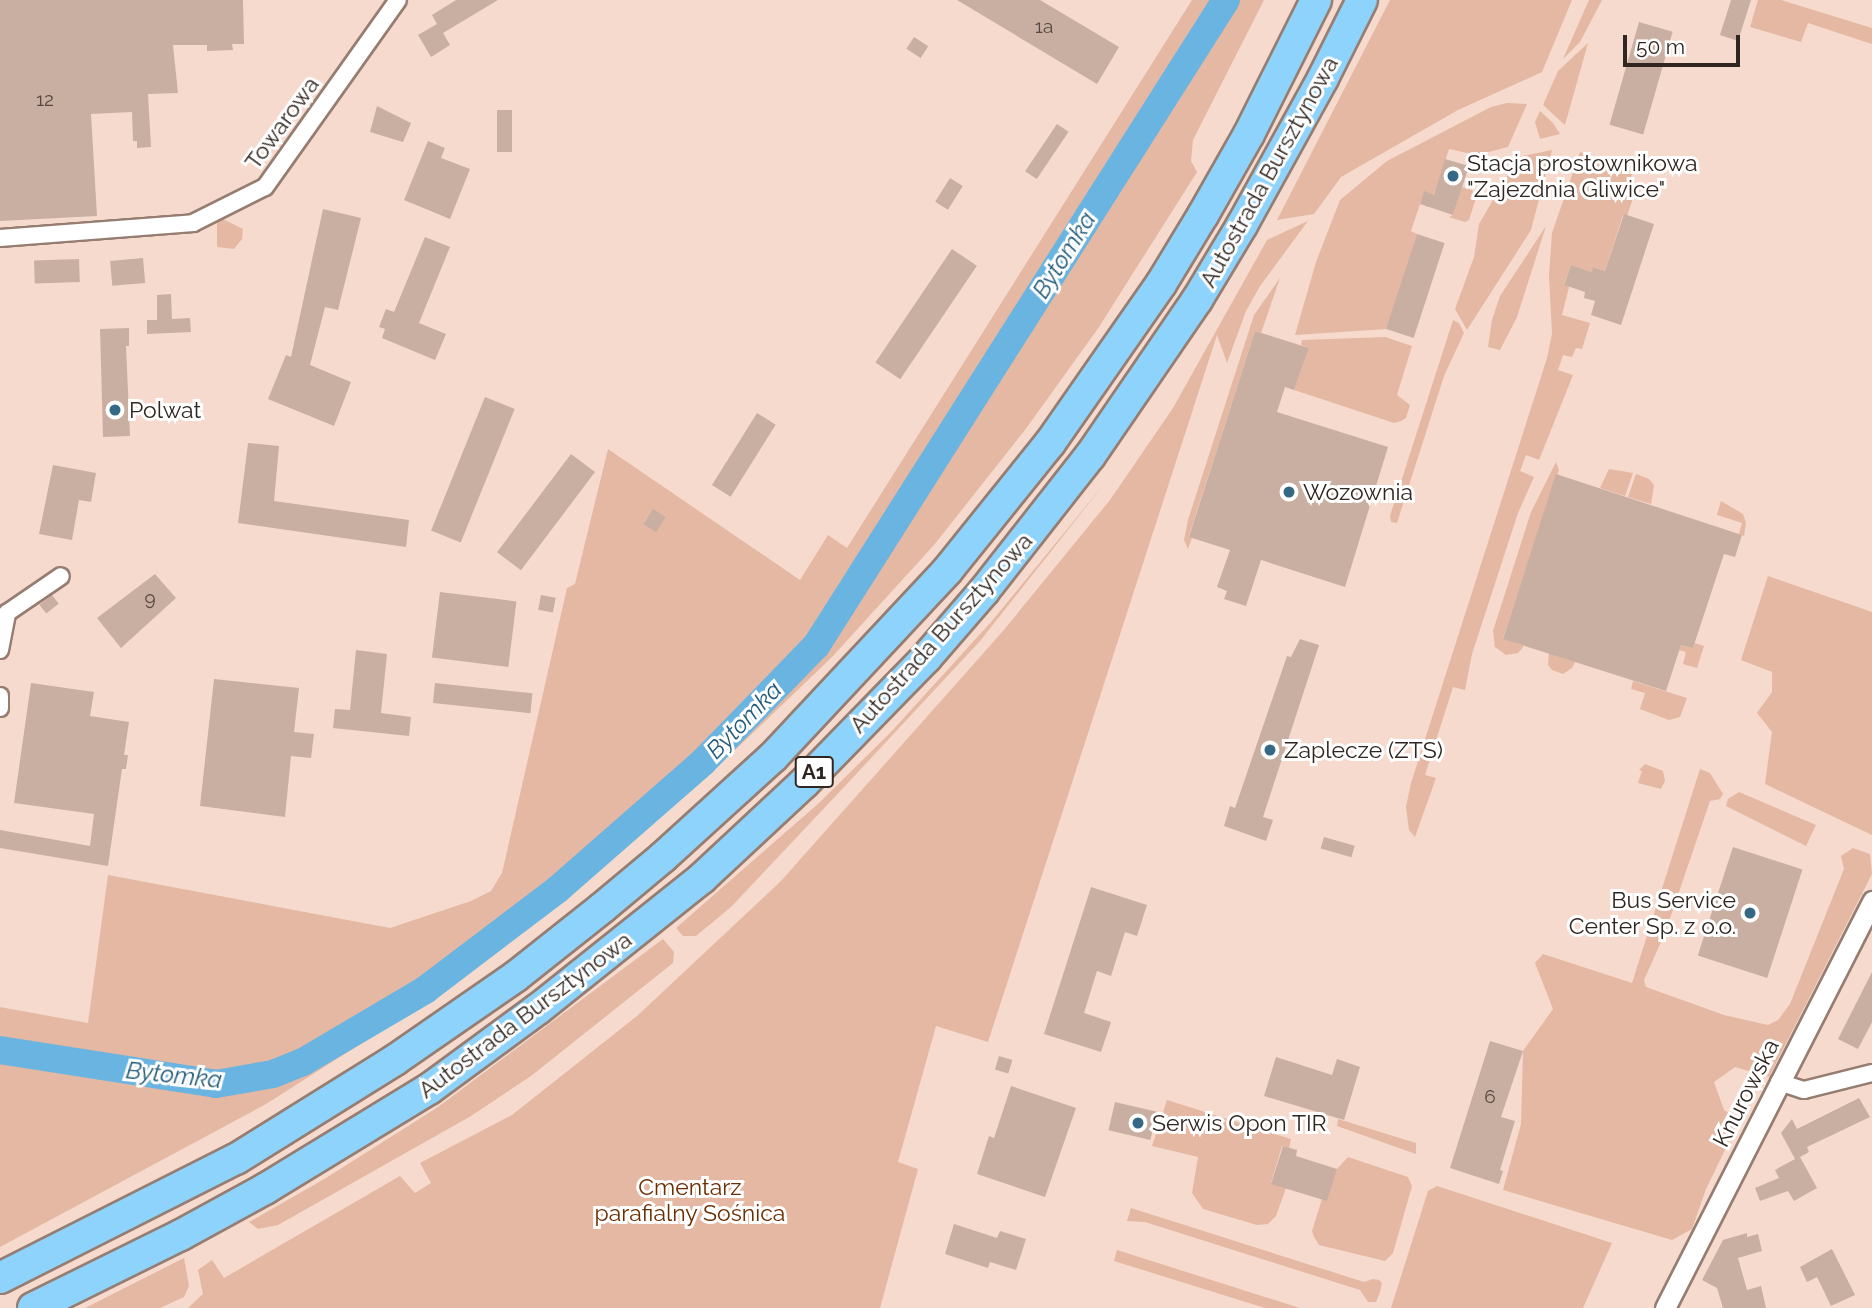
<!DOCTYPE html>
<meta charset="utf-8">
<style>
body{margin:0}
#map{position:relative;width:1872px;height:1308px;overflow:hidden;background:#f6dacd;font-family:Raleway,sans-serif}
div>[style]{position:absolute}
.green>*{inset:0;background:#e4b8a2}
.river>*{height:28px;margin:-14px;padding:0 14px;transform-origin:14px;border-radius:14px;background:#69b4e0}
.building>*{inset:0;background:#c9afa2;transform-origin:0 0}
.roads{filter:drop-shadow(2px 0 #967d71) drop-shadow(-2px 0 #967d71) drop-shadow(0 2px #967d71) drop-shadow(0 -2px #967d71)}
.minor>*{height:16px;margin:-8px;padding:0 8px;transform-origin:8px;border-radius:8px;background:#fff}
.tertiary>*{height:19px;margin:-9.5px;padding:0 9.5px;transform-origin:9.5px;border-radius:9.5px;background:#fff}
.motorway>*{height:30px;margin:-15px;padding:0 15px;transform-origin:15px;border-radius:15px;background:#8ed3fc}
.dots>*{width:19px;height:19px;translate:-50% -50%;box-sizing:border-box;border:4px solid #fff;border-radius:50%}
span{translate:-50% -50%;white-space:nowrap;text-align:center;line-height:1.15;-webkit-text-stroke:6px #fff;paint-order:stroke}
.number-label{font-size:19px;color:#564841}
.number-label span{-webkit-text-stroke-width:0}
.shield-label span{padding:2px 5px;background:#fff;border:2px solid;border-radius:5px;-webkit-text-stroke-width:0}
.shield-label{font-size:21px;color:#302621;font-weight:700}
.street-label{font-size:23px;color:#302621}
.poi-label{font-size:23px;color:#302621}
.left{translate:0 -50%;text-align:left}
.right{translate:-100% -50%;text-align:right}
.park-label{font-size:23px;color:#6c2d01}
.water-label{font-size:24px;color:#215a78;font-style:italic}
.scale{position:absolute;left:1623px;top:35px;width:117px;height:32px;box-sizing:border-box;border:4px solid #302621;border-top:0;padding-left:9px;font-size:21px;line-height:24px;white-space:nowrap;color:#302621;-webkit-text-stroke:5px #fff;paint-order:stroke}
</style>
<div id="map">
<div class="green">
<i style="clip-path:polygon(1192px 0,1264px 0,1193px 140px,1191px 161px,1197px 172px,1099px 327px,1025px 430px,934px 545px,832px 657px,710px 774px,607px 862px,490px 955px,395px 1022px,266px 1104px,0 1247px,0 1062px,205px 1096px,256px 1087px,247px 1073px,189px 1077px,0 1042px,0 1007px,88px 1023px,108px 875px,390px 928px,471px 901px,491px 891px,502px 873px,567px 588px,575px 584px,608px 449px,800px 580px,828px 535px,847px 548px)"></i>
<i style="clip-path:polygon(1390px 0,1572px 0,1542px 72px,1458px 110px,1341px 177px,1314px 214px,1277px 220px)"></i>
<i style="clip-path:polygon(1589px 0,1602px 0,1580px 42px,1563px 59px)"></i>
<i style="clip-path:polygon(1758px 0,1781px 0,1872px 28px,1872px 44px,1808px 23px,1801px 42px,1750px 27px)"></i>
<i style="clip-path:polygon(1588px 43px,1565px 125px,1543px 105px,1558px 71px)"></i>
<i style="clip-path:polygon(1507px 103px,1527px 104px,1508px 147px,1477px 155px,1449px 149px,1430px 207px,1426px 207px,1431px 194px,1424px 192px,1411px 231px,1417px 234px,1387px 329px,1295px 335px,1316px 262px,1340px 200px,1387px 161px,1491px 107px)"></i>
<i style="clip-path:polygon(1540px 111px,1553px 123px,1560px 134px,1540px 139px,1535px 122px)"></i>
<i style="clip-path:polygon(1552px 150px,1531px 230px,1467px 330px,1455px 309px,1474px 257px,1479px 224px,1518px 157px)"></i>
<i style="clip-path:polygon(1580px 152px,1630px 170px,1633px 172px,1629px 183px,1637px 187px,1627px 216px,1623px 215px,1605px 271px,1594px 267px,1592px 272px,1571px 265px,1564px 284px,1569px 287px,1562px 315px,1590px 323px,1582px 349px,1576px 348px,1572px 357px,1563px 355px,1558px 370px,1573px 375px,1539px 460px,1526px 455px,1520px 471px,1534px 477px,1518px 513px,1472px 654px,1465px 690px,1453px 687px,1425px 775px,1436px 778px,1415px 837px,1409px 830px,1406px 807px,1411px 783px,1547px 358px,1552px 334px,1549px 276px,1552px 233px)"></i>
<i style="clip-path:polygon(1462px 187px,1472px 190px,1476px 198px,1469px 220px,1465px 222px,1449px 217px,1453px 215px)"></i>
<i style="clip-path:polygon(223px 219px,243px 229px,242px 239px,234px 249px,217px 247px,217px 222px)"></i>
<i style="clip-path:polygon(1308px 221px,1260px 286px,1246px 311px,1227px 363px,1217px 335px,988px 1042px,936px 1026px,898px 1162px,918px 1169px,880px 1308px,188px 1308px,203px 1294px,198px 1270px,212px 1260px,224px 1278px,400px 1176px,415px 1193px,431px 1183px,420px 1163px,512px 1115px,637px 1016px,781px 881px,1003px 631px,1110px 500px,1173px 408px,1267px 240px)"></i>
<i style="clip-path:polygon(1546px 226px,1517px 317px,1500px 350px,1488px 347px,1492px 320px,1500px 296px)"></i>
<i style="clip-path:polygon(1280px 278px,1261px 333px,1255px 331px,1189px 536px,1192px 538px,1188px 549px,1184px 540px,1188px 520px,1254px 315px)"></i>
<i style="clip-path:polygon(1453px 320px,1459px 323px,1464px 333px,1444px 376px,1397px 523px,1391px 522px,1390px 516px)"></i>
<i style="clip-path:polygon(1385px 337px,1412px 346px,1397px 395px,1410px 405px,1406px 418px,1401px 421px,1394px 423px,1294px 390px,1309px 348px,1301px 345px,1302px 340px)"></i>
<i style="clip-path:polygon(1556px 462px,1559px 470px,1503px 638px,1524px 646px,1518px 653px,1506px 655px,1495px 647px,1493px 631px,1531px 512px)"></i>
<i style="clip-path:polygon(1609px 469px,1633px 473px,1625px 496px,1600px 488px)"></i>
<i style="clip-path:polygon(1636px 474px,1649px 479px,1654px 485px,1651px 504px,1628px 497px)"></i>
<i style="clip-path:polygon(1105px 483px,980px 641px,846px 785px,731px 907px,696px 936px,683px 936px,676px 928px,819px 803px,890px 733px,992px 621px)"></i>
<i style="clip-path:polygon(1721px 501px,1743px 514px,1746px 523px,1744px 536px,1739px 534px,1742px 523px,1717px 515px)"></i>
<i style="clip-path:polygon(1768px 576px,1872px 612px,1872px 835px,1765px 784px,1772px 732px,1757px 713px,1772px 692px,1772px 672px,1741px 660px)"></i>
<i style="clip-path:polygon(1695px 643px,1704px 646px,1697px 668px,1683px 664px,1686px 652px,1679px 650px,1681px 645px,1693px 648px)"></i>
<i style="clip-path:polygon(1549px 653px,1575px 662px,1572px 668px,1563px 674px,1552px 670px,1548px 665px)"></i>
<i style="clip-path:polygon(1633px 681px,1687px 698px,1680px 717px,1669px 720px,1640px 709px,1645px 693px,1631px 689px)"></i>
<i style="clip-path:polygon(1645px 764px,1663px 771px,1665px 781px,1661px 789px,1638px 783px,1642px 771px,1639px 770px)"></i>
<i style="clip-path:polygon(1700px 769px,1710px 773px,1723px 794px,1720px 799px,1710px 801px,1665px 933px,1644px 980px,1646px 987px,1724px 1015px,1768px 1025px,1778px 1020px,1790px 1004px,1844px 869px,1841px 856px,1853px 848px,1870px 854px,1872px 874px,1769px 1077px,1735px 1067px,1714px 1082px,1724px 1110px,1740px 1119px,1706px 1189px,1692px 1229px,1672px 1240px,1503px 1190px,1521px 1124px,1523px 1051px,1553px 1009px,1535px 963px,1543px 954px,1632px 983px)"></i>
<i style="clip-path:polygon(1739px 792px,1816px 825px,1806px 846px,1726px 806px,1728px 799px)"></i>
<i style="clip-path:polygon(663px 939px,674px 952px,673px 963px,531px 1076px,471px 1116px,278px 1225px,258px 1229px,249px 1222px,326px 1178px,438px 1107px)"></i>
<i style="clip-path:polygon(1167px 1100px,1291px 1139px,1289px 1148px,1282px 1146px,1271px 1183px,1286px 1188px,1276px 1216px,1268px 1224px,1257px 1225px,1203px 1209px,1192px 1193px,1198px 1157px,1152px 1146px)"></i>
<i style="clip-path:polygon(1338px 1119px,1416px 1143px,1416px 1154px,1337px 1126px)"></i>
<i style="clip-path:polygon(1348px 1157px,1408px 1177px,1412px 1186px,1393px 1253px,1385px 1261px,1319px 1245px,1314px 1237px,1312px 1231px,1322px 1199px,1337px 1169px)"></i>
<i style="clip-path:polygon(1437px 1186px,1612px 1243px,1583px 1308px,1391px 1308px,1428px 1191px)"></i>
<i style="clip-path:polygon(1131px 1208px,1364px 1282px,1373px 1279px,1379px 1280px,1382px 1283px,1380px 1292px,1376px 1302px,1368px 1302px,1360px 1290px,1145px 1222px,1127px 1221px)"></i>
<i style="clip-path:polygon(1117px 1250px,1300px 1308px,1265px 1308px,1114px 1261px)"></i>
<i style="clip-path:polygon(184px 1258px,189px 1286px,184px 1297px,160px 1308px,85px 1308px)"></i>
</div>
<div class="river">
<i style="left:0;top:1050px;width:219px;rotate:8.9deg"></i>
<i style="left:216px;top:1084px;width:58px;rotate:-10deg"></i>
<i style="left:273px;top:1074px;width:32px;rotate:-22deg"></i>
<i style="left:303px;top:1062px;width:142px;rotate:-30.5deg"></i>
<i style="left:425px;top:990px;width:167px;rotate:-37.2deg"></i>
<i style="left:558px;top:889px;width:193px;rotate:-41.2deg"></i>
<i style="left:703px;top:762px;width:162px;rotate:-45.8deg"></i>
<i style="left:816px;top:646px;width:765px;rotate:-57.6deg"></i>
</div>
<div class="building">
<i style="clip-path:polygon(0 0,243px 0,244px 44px,232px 44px,233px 50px,207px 51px,207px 45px,173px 45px,178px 93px,148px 94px,151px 147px,137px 148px,137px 141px,133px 141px,132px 112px,91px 114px,97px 216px,0 221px)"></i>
<i style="clip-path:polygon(456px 0,498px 0,443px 33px,450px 45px,431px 57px,418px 35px,437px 24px,432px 15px)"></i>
<i style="clip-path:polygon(957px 0,1040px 0,1119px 47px,1097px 84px)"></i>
<i style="clip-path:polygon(1731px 0,1751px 0,1738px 41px,1720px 35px)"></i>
<i style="left:1639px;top:22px;width:35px;height:107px;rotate:16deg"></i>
<i style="left:914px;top:37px;width:17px;height:14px;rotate:33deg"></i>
<i style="clip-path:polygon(377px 106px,411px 123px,403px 142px,370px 132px)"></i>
<i style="left:497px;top:110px;width:15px;height:42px"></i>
<i style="left:1057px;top:124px;width:14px;height:57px;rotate:34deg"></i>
<i style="clip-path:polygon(428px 141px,445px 148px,441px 158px,470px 169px,450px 219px,404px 200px)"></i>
<i style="clip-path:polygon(1445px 159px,1469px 166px,1453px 215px,1420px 204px,1424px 191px,1434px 195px)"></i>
<i style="left:950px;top:178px;width:15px;height:28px;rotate:32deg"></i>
<i style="clip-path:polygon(323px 209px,361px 218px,338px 310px,325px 307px,310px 365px,351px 382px,334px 426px,268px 399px,286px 355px,291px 357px)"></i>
<i style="clip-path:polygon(1624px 214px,1654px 224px,1621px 325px,1591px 315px,1595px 301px,1584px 298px,1585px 292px,1564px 285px,1571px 265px,1592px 272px,1593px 267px,1605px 271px)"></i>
<i style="left:1417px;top:234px;width:29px;height:100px;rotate:18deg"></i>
<i style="clip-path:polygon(425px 237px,450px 247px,419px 323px,446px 334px,435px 360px,382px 338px,385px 329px,379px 327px,386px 309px,394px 312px)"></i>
<i style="left:952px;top:249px;width:30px;height:137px;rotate:34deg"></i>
<i style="left:143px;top:258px;width:25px;height:33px;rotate:85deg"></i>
<i style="left:79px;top:259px;width:23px;height:45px;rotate:88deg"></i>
<i style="clip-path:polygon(171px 294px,172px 319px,190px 318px,191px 332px,147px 334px,147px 320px,157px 320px,157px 295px)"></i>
<i style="clip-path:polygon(129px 328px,129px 346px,126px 346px,130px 436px,103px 437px,100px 329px)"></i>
<i style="clip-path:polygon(1255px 331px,1309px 348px,1294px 390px,1285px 387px,1277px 412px,1388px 447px,1345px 587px,1261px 560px,1246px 606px,1224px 599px,1227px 591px,1217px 587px,1230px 550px,1189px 537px)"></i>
<i style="left:485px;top:397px;width:32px;height:144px;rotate:22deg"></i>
<i style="left:757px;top:413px;width:22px;height:85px;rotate:32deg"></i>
<i style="clip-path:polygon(248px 443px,279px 446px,274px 501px,409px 520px,406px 547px,238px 523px)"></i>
<i style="left:571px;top:454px;width:30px;height:123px;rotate:37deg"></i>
<i style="clip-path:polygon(53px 465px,96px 473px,91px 502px,79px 500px,72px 540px,39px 534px)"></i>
<i style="clip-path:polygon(1556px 474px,1742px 535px,1735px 557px,1724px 554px,1693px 648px,1681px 645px,1666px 691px,1503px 639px)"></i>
<i style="left:653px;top:509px;width:15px;height:18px;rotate:32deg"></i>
<i style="clip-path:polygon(155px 574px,176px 598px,121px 648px,97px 618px)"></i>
<i style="left:440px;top:592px;width:77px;height:66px;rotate:7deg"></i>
<i style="left:52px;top:595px;width:11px;height:16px;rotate:52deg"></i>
<i style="left:541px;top:595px;width:15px;height:15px;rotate:11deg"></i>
<i style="clip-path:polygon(1300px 639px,1319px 645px,1263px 817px,1273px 820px,1266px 841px,1224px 826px,1230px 806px,1235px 808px,1287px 656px,1291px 657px)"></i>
<i style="clip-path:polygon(356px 650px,387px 654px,381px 713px,411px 717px,409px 736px,333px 728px,335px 709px,350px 710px)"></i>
<i style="clip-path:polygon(214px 679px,299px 688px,294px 732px,314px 734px,311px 758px,291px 756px,285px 817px,200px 806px)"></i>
<i style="clip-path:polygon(31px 683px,94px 692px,90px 716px,129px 722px,124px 755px,128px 755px,126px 769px,122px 769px,108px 866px,0 848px,0 830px,90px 846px,94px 814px,14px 803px)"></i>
<i style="left:435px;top:683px;width:98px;height:20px;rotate:6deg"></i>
<i style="left:1324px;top:837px;width:32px;height:12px;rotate:16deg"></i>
<i style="left:1733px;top:847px;width:73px;height:114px;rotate:18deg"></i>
<i style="clip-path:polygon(1091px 887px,1147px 905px,1137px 936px,1125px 932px,1111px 976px,1097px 971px,1084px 1013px,1111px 1022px,1101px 1052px,1044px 1034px)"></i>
<i style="clip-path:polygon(1872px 972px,1872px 1022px,1858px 1049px,1838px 1039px)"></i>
<i style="clip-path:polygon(1490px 1041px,1523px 1051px,1501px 1117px,1515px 1121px,1500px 1170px,1503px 1171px,1499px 1184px,1450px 1168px)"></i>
<i style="left:999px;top:1056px;width:14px;height:14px;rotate:17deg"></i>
<i style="clip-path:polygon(1276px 1057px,1332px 1075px,1337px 1059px,1360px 1067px,1344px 1120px,1264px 1096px)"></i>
<i style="clip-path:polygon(1011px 1086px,1076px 1108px,1045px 1197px,977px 1174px,989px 1136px,994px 1138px)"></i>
<i style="clip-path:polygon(1859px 1098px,1870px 1117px,1807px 1147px,1809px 1152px,1800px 1157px,1817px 1188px,1794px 1201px,1788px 1191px,1760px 1201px,1755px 1188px,1779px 1178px,1775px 1170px,1795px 1159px,1781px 1133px,1792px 1119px,1797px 1129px)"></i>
<i style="left:1115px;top:1102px;width:43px;height:29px;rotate:13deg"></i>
<i style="clip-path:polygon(1283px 1146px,1297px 1150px,1296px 1156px,1337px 1169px,1327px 1201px,1271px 1184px)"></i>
<i style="clip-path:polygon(954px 1224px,997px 1238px,1000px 1231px,1026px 1239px,1016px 1270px,990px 1262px,988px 1268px,945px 1254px)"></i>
<i style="clip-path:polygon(1747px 1233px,1747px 1237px,1758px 1234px,1762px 1251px,1738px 1258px,1747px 1290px,1761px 1286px,1766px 1308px,1723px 1308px,1717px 1288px,1702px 1280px,1723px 1240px)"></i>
<i style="clip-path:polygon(1832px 1249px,1855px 1295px,1831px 1306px,1817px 1277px,1807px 1282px,1800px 1267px)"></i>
</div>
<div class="roads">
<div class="minor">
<i style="left:0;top:238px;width:194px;rotate:-4.4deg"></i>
<i style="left:193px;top:223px;width:80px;rotate:-26.6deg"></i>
<i style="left:265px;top:187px;width:229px;rotate:-54.6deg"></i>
<i style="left:0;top:650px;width:38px;rotate:-79deg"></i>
<i style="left:7px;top:613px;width:65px;rotate:-34.4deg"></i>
<i style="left:0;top:696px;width:12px;rotate:90deg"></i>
<i style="left:1779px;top:1082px;width:26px;rotate:18deg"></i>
<i style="left:1804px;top:1090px;width:70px;rotate:-14deg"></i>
</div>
<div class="tertiary">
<i style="left:1665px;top:1308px;width:457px;rotate:-63deg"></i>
</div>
<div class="motorway">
<i style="left:0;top:1278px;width:264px;rotate:-26.8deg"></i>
<i style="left:236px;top:1159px;width:187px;rotate:-31.9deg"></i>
<i style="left:395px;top:1060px;width:146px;rotate:-34.7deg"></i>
<i style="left:515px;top:977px;width:111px;rotate:-38.4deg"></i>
<i style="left:602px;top:908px;width:80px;rotate:-39.9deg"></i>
<i style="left:663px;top:857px;width:149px;rotate:-42.3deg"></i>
<i style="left:773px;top:757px;width:255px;rotate:-46.9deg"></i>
<i style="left:947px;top:571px;width:164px;rotate:-51.2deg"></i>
<i style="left:1050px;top:443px;width:194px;rotate:-55.1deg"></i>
<i style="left:1161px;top:284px;width:81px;rotate:-58.7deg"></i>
<i style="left:1203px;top:215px;width:93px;rotate:-60.4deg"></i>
<i style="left:1249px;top:134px;width:150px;rotate:-63.4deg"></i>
<i style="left:33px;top:1308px;width:165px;rotate:-26.3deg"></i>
<i style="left:181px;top:1235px;width:96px;rotate:-28.7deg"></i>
<i style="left:265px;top:1189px;width:192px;rotate:-31.4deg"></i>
<i style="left:429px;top:1089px;width:135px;rotate:-36.3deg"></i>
<i style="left:538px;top:1009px;width:210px;rotate:-38.6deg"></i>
<i style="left:702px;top:878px;width:139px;rotate:-43deg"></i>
<i style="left:804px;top:783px;width:175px;rotate:-45.7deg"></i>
<i style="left:926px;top:658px;width:89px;rotate:-49.1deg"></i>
<i style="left:984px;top:591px;width:172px;rotate:-51.9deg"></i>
<i style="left:1090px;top:456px;width:189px;rotate:-55.6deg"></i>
<i style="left:1197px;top:300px;width:87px;rotate:-59deg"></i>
<i style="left:1242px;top:225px;width:168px;rotate:-61.1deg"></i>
<i style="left:1323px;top:78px;width:87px;rotate:-63.4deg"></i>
</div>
</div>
<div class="dots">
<i style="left:1453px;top:176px;background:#356885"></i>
<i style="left:115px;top:410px;background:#356885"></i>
<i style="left:1289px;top:492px;background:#356885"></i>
<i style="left:1270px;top:750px;background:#356885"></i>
<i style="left:1750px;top:913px;background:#356885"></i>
<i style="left:1138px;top:1123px;background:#356885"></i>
</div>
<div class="number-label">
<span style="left:1044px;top:27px">1a</span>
<span style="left:45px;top:100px">12</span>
<span style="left:150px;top:599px">9</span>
<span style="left:1490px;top:1097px">6</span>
</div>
<div class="shield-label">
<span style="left:814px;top:772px">A1</span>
</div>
<div class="street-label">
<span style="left:282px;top:123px;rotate:-54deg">Towarowa</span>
<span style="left:1269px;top:172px;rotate:-61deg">Autostrada Bursztynowa</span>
<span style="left:941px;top:633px;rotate:-48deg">Autostrada Bursztynowa</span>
<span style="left:525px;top:1015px;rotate:-37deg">Autostrada Bursztynowa</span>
<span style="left:1746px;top:1093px;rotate:-63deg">Knurowska</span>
</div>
<div class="poi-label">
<span class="left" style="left:1467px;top:176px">Stacja prostownikowa<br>"Zajezdnia Gliwice"</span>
<span class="left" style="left:129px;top:410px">Polwat</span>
<span class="left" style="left:1303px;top:492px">Wozownia</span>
<span class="left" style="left:1284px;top:750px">Zaplecze (ZTS)</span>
<span class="right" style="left:1736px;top:913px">Bus Service<br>Center Sp. z o.o.</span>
<span class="left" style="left:1152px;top:1123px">Serwis Opon TIR</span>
</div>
<div class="park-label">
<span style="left:690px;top:1200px">Cmentarz<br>parafialny Sośnica</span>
</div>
<div class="water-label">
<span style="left:1064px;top:255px;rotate:-58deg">Bytomka</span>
<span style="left:744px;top:720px;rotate:-46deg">Bytomka</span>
<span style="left:174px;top:1075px;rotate:6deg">Bytomka</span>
</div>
<div class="scale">50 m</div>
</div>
